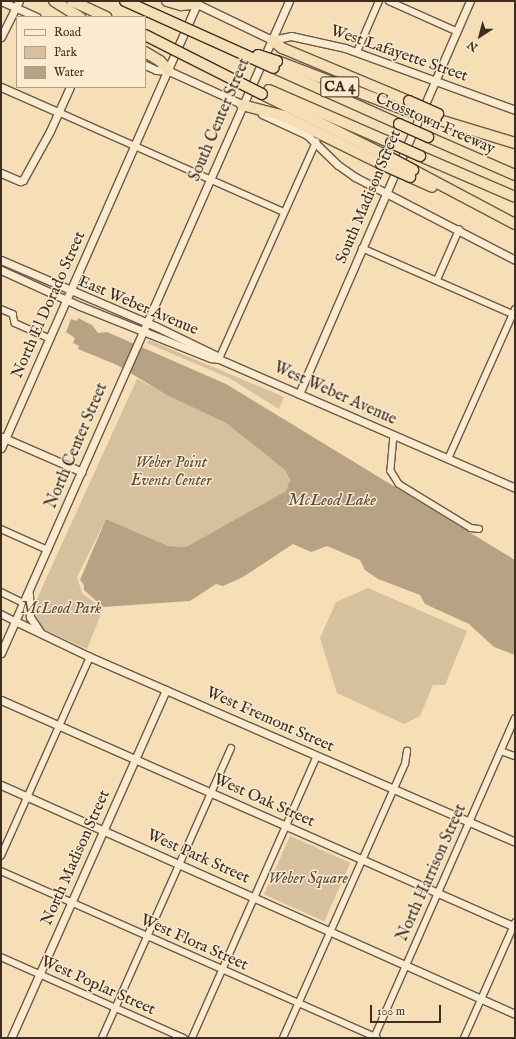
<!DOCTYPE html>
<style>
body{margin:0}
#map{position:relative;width:516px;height:1039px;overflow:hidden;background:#f6deb6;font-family:"IM FELL English",serif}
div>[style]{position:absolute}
.green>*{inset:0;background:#d6c09d;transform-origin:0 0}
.water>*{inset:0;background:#b7a283}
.roads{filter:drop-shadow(1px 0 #6a5a46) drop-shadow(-1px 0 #6a5a46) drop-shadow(0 1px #6a5a46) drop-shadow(0 -1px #6a5a46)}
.street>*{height:5.5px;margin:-2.75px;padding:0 2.75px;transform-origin:2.75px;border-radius:2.75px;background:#f9ead0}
.secondary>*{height:7px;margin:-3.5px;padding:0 3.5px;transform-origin:3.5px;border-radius:3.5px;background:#f9ead0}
.highway>*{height:10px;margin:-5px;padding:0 5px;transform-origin:5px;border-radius:5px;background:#f6deb6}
.bridges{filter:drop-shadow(1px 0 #3c2e21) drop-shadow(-1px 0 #3c2e21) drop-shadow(0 1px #3c2e21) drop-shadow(0 -1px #3c2e21)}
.highway-bridge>*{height:10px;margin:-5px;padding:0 5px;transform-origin:5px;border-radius:5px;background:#f6deb6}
span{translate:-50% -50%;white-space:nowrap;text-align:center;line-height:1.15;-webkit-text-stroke:3px #f9ead0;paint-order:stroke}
.shield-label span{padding:1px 3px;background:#f9ead0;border:1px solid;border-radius:3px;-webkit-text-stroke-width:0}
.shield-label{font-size:15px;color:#3c2e21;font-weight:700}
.street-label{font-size:16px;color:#3c2e21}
.park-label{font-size:16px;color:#5b4b3a;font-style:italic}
.water-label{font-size:17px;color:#5b4b3a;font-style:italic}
.frame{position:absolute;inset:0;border:2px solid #3c2e21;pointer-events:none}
.legend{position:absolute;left:16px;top:16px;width:130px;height:72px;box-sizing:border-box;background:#f9ead0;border:1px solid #ad9f8a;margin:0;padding:5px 7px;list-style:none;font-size:12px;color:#3c2e21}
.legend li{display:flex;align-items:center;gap:8px;height:20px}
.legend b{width:20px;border:1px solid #ad9f8a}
.north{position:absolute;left:460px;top:16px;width:40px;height:40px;-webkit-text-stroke:3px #f9ead0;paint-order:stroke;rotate:216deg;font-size:11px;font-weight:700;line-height:16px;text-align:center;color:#3c2e21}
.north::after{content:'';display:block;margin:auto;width:14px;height:18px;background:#3c2e21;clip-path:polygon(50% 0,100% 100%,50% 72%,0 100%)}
.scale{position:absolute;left:370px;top:1005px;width:71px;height:18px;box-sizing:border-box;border:2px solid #3c2e21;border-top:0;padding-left:5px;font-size:12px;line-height:14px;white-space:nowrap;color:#3c2e21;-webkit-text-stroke:3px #f9ead0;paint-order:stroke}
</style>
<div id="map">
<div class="green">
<i style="clip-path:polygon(149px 340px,284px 397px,279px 409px,229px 378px,147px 343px)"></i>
<i style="clip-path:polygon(137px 379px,226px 423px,285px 470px,289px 477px,289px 484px,286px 491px,186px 547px,168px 546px,106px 519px,77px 577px,82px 593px,103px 609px,87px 649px,41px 628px,31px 612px)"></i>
<i style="clip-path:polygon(368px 588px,467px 631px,445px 685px,433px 685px,420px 716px,404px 724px,337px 693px,320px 638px,336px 602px)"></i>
<i style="left:290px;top:836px;width:66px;height:64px;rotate:24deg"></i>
</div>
<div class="water">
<i style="clip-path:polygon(78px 318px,92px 325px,98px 333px,107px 332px,226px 384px,515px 560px,515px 655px,494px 647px,469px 624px,425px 604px,420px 595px,378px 579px,365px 570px,360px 560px,327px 546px,311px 552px,293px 544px,243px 577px,223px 586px,216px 584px,190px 601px,103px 607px,84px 590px,84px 585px,80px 580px,106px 519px,168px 546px,186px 547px,286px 491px,290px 480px,285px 470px,226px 423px,167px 395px,117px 365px,78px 349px,79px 346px,73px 343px,75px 338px,66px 332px,71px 319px,77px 321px)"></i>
</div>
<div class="roads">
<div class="street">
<i style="left:389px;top:1px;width:73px;rotate:24.1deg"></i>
<i style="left:357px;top:52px;width:56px;rotate:-66.7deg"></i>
<i style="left:58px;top:112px;width:247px;rotate:23.9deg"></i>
<i style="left:362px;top:248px;width:164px;rotate:23.7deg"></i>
<i style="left:437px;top:280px;width:55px;rotate:-66.3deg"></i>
<i style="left:1px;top:309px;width:13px;rotate:23deg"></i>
<i style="left:13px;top:314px;width:9px;rotate:77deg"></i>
<i style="left:15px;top:323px;width:37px;rotate:24deg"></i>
<i style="left:219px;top:359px;width:238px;rotate:-65.9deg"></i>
<i style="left:394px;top:435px;width:36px;rotate:95deg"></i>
<i style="left:391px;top:471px;width:15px;rotate:58deg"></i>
<i style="left:399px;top:484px;width:84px;rotate:31.4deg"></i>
<i style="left:471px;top:528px;width:8px;rotate:7deg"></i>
<i style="left:448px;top:459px;width:164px;rotate:-65.9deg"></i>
<i style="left:1px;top:529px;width:51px;rotate:24.1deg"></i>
<i style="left:1px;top:592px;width:25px;rotate:26deg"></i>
<i style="left:1px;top:614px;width:16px;rotate:27deg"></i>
<i style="left:501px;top:751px;width:15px;rotate:20deg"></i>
<i style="left:1px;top:856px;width:218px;rotate:-65.9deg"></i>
<i style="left:1px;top:871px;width:411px;rotate:23.9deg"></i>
<i style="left:1px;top:957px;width:200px;rotate:23.9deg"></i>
<i style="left:102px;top:1038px;width:317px;rotate:-66deg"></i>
<i style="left:192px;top:1038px;width:308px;rotate:-66.1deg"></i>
<i style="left:283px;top:1038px;width:300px;rotate:-66deg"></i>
<i style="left:405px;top:764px;width:13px;rotate:-81deg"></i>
<i style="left:374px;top:1038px;width:349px;rotate:-66.2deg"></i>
<i style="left:464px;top:1038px;width:126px;rotate:-66.1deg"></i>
</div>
<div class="secondary">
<i style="left:1px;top:1px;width:39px;rotate:24deg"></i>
<i style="left:193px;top:2px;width:88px;rotate:25.7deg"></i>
<i style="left:1px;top:37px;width:40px;rotate:-63.4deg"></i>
<i style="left:272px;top:40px;width:19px;rotate:-12deg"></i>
<i style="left:291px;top:36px;width:55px;rotate:12.5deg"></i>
<i style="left:345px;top:48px;width:181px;rotate:20deg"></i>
<i style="left:145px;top:65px;width:12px;rotate:24deg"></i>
<i style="left:156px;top:70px;width:13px;rotate:4deg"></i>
<i style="left:169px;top:71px;width:85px;rotate:24.4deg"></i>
<i style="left:1px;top:87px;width:62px;rotate:23.7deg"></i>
<i style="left:262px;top:114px;width:50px;rotate:25deg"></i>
<i style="left:307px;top:135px;width:43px;rotate:44.1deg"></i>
<i style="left:338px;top:165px;width:21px;rotate:35deg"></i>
<i style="left:355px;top:177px;width:180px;rotate:27.4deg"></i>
<i style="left:1px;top:173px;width:21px;rotate:23deg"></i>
<i style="left:20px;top:181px;width:3px;rotate:-18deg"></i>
<i style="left:23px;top:180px;width:56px;rotate:-61.1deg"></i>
<i style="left:50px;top:131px;width:48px;rotate:-65.6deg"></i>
<i style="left:1px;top:260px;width:168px;rotate:23.2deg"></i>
<i style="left:155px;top:326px;width:67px;rotate:25.8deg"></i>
<i style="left:1px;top:270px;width:87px;rotate:24.5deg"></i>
<i style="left:80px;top:306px;width:141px;rotate:21.7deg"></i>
<i style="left:211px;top:358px;width:8px;rotate:7deg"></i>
<i style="left:219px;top:359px;width:323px;rotate:23.5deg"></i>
<i style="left:299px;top:394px;width:429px;rotate:-66.5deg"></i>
<i style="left:2px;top:437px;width:87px;rotate:23.6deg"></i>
<i style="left:1px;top:448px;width:488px;rotate:-66.2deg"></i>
<i style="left:29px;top:594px;width:23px;rotate:88deg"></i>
<i style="left:30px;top:617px;width:18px;rotate:56deg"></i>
<i style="left:15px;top:621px;width:83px;rotate:25.6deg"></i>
<i style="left:90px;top:657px;width:464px;rotate:23.5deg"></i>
<i style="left:1px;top:653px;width:713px;rotate:-66.17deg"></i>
<i style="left:1px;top:700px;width:562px;rotate:23.83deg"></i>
<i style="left:1px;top:785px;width:563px;rotate:24.01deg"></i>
<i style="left:11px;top:1038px;width:381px;rotate:-66deg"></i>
</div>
<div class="highway">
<i style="left:54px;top:1px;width:31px;rotate:32deg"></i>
<i style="left:72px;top:1px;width:38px;rotate:25deg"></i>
<i style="left:167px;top:1px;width:15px;rotate:16deg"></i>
<i style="left:181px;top:5px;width:16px;rotate:-4deg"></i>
<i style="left:272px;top:40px;width:13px;rotate:39deg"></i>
<i style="left:282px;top:48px;width:138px;rotate:22.7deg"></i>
<i style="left:145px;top:52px;width:17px;rotate:31deg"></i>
<i style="left:160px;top:61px;width:13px;rotate:48deg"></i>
<i style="left:277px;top:61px;width:137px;rotate:20.9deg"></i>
<i style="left:274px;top:68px;width:137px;rotate:24.1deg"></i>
<i style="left:269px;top:90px;width:133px;rotate:23.5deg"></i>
<i style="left:262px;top:94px;width:137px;rotate:26.4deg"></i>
<i style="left:242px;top:105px;width:43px;rotate:14.7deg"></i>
<i style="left:284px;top:116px;width:108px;rotate:26.3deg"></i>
<i style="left:436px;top:119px;width:83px;rotate:16.9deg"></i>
<i style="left:428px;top:137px;width:95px;rotate:23.6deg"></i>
<i style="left:420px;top:156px;width:103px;rotate:23.3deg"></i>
<i style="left:413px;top:170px;width:115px;rotate:27.9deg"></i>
<i style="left:410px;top:177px;width:24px;rotate:24deg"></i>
</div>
</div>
<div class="bridges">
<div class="highway-bridge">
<i style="left:125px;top:1px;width:163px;rotate:24.2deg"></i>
<i style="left:145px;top:35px;width:131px;rotate:26.8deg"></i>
<i style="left:258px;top:55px;width:20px;rotate:18deg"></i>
<i style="left:409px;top:101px;width:32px;rotate:24deg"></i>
<i style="left:405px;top:110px;width:32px;rotate:16deg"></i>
<i style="left:399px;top:124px;width:32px;rotate:24deg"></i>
<i style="left:391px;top:143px;width:32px;rotate:24deg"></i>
<i style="left:385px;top:155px;width:32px;rotate:28deg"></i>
<i style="left:381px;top:164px;width:32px;rotate:24deg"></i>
</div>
</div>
<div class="shield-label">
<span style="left:340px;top:87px">CA 4</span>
</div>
<div class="street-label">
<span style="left:399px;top:54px;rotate:19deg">West Lafayette Street</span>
<span style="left:220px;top:120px;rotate:-67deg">South Center Street</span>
<span style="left:435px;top:124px;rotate:24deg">Crosstown Freeway</span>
<span style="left:369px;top:197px;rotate:-67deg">South Madison Street</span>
<span style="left:49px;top:305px;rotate:-66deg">North El Dorado Street</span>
<span style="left:138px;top:306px;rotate:23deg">East Weber Avenue</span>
<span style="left:335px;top:394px;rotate:24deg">West Weber Avenue</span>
<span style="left:77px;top:446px;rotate:-67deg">North Center Street</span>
<span style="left:270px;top:720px;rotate:24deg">West Fremont Street</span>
<span style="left:264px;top:801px;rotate:24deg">West Oak Street</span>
<span style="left:198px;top:857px;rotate:24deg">West Park Street</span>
<span style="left:76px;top:858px;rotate:-66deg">North Madison Street</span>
<span style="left:432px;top:873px;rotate:-66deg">North Harrison Street</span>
<span style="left:194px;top:943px;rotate:24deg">West Flora Street</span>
<span style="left:98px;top:986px;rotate:24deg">West Poplar Street</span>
</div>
<div class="park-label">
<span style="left:171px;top:472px">Weber Point<br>Events Center</span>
<span style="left:61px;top:609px">McLeod Park</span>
<span style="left:308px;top:879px">Weber Square</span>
</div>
<div class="water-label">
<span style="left:332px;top:501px">McLeod Lake</span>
</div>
<div class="frame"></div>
<ul class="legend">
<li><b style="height:5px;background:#f9ead0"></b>Road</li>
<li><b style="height:11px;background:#d6c09d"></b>Park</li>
<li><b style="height:11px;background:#b7a283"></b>Water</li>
</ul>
<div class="north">N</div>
<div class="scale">100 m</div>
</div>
